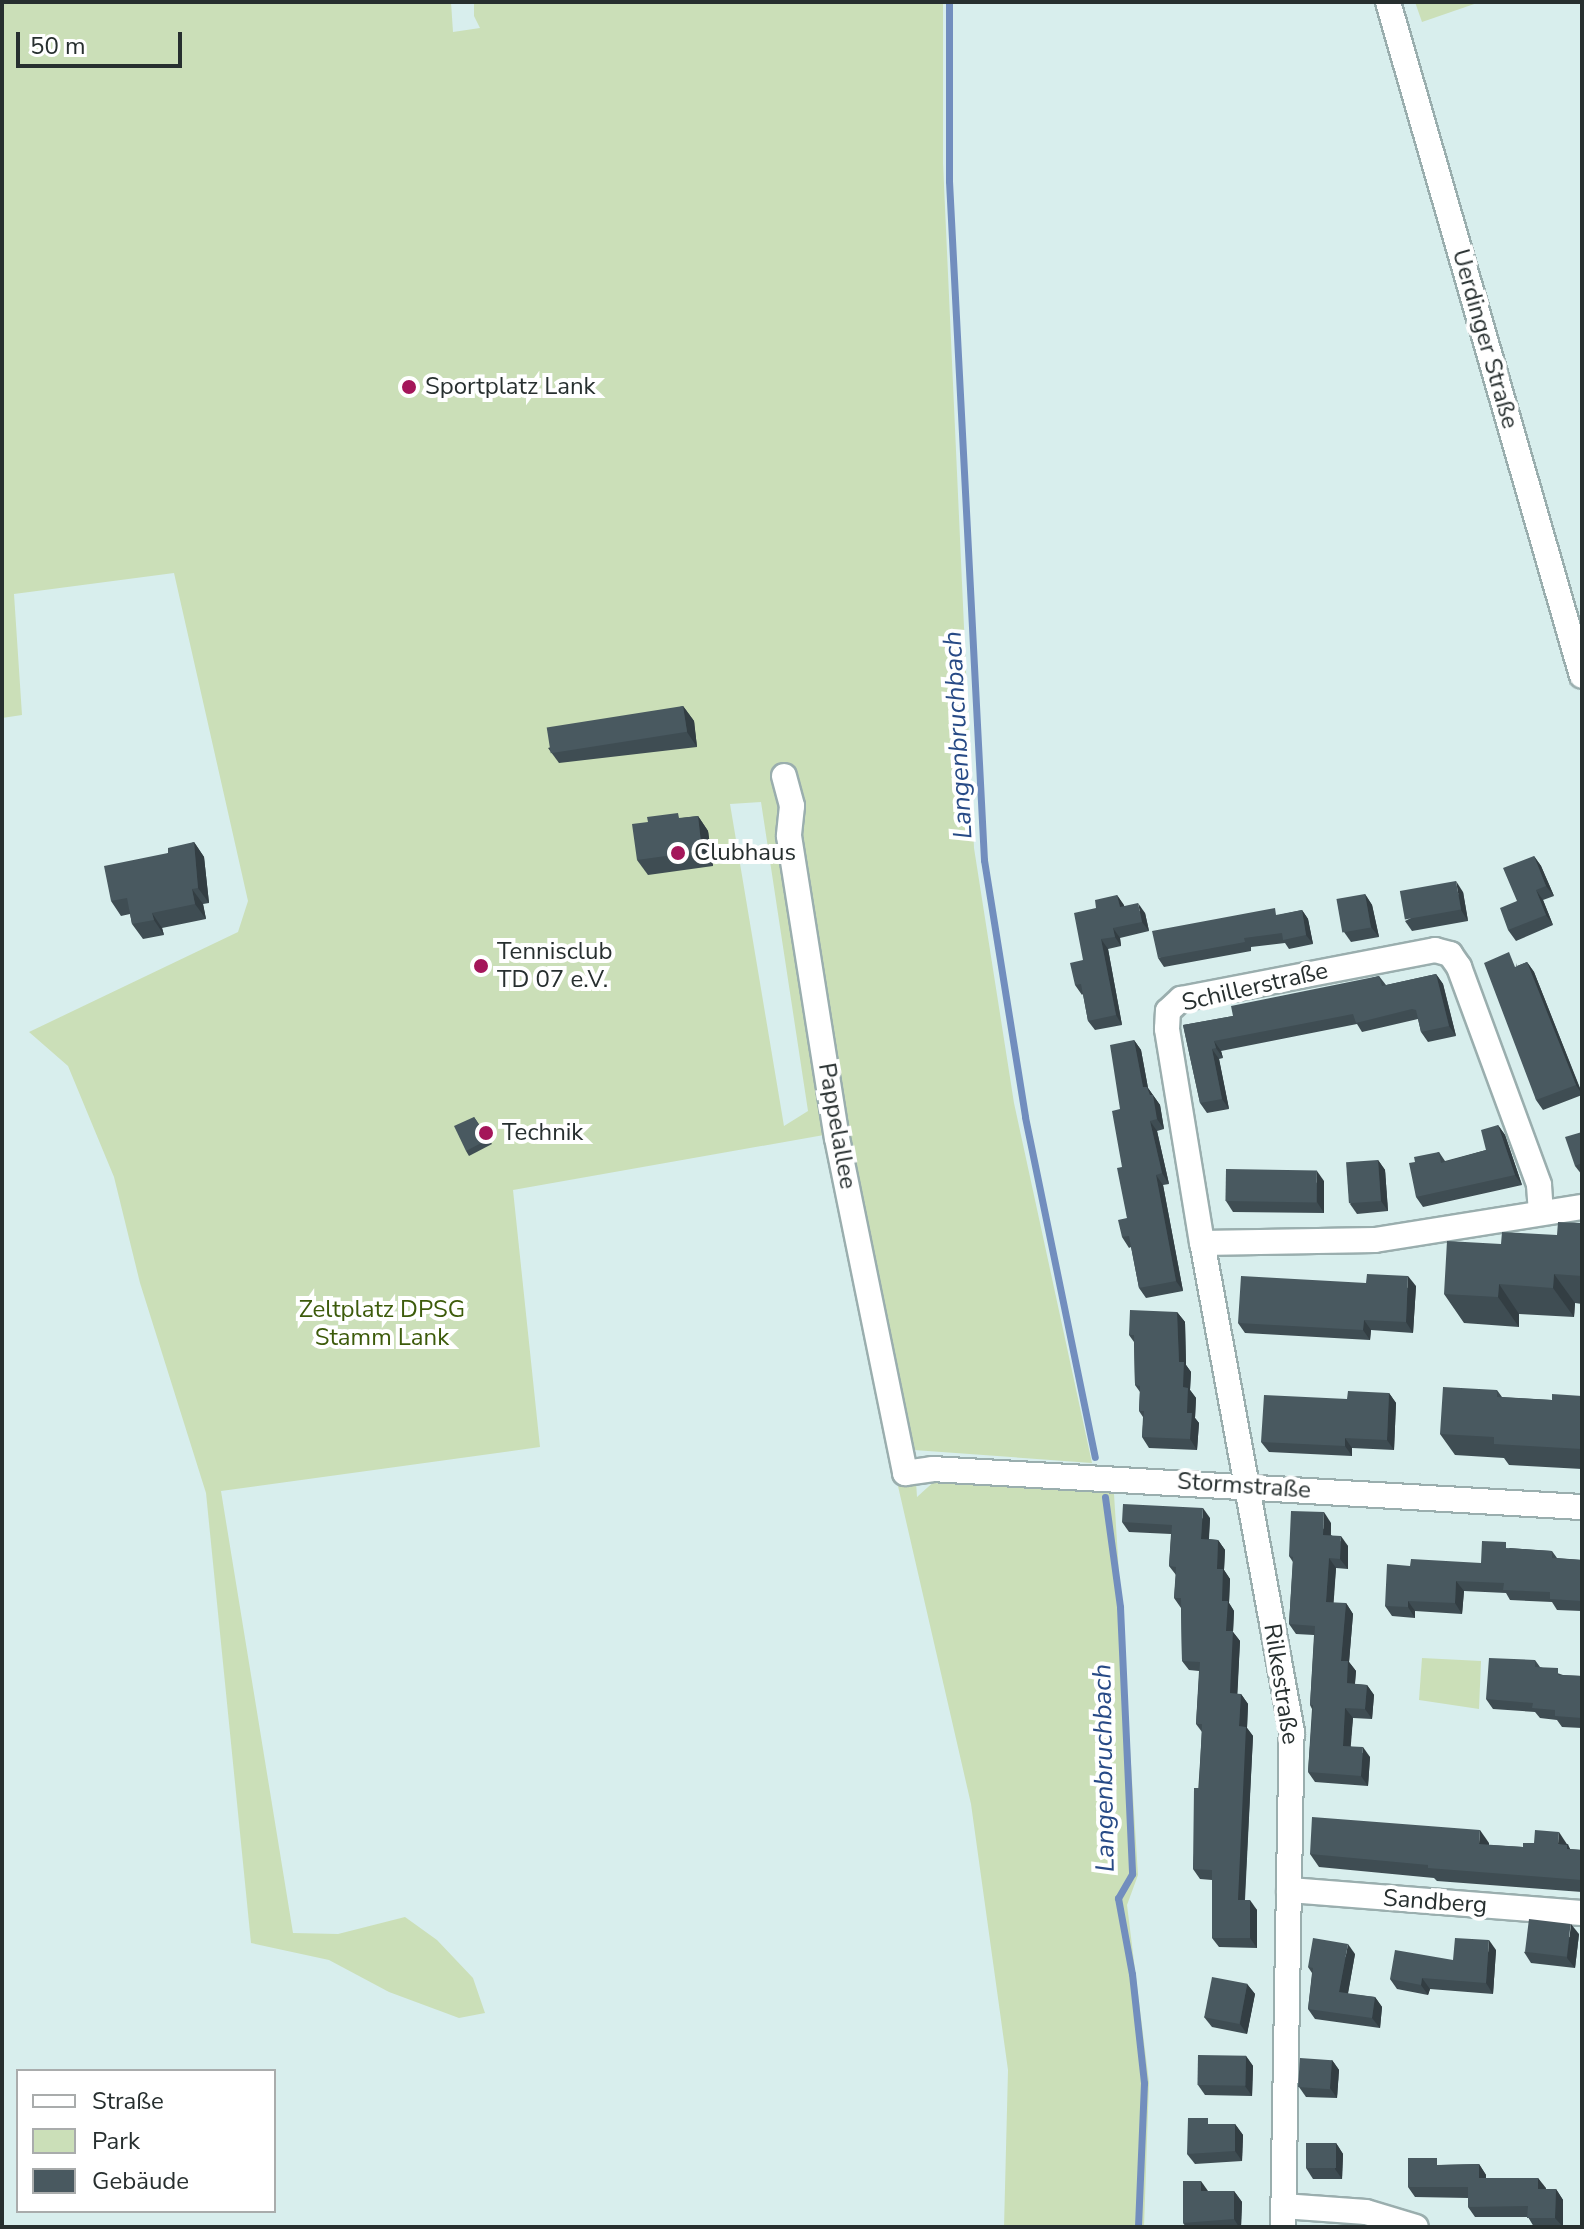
<!DOCTYPE html>
<meta charset="utf-8">
<style>
body{margin:0}
#map{position:relative;width:1584px;height:2229px;overflow:hidden;background:#d8eeed;font-family:"Nunito Sans",sans-serif}
div>[style]{position:absolute}
.green>*{inset:0;background:#cbdfb8}
.stream>*{height:7px;margin:-3.5px;padding:0 3.5px;transform-origin:3.5px;border-radius:3.5px;background:#728ebe}
.roads{filter:drop-shadow(2px 0 #9aaeae) drop-shadow(-2px 0 #9aaeae) drop-shadow(0 2px #9aaeae) drop-shadow(0 -2px #9aaeae)}
.minor>*{height:24px;margin:-12px;padding:0 12px;transform-origin:12px;border-radius:12px;background:#fff}
.wall>*{inset:0;background:#3f4d53}
.shaded-wall>*{inset:0;background:#333e43}
.building>*{inset:0;background:#495960;transform-origin:0 0}
.dots>*{width:22px;height:22px;translate:-50% -50%;box-sizing:border-box;border:4px solid #fff;border-radius:50%}
span{translate:-50% -50%;white-space:nowrap;text-align:center;line-height:1.15;-webkit-text-stroke:8px #fff;paint-order:stroke}
.street-label{font-size:24px;color:#272f2f}
.poi-label{font-size:24px;color:#272f2f}
.left{translate:0 -50%;text-align:left}
.park-label{font-size:24px;color:#3d5b0b}
.water-label{font-size:26px;color:#274a86;font-style:italic}
.frame{position:absolute;inset:0;border:4px solid #272f2f;pointer-events:none}
.legend{position:absolute;left:16px;top:2069px;width:260px;height:144px;box-sizing:border-box;background:#fff;border:2px solid #a9acac;margin:0;padding:10px 14px;list-style:none;font-size:24px;color:#272f2f}
.legend li{display:flex;align-items:center;gap:16px;height:40px}
.legend b{width:40px;border:2px solid #a9acac}
.scale{position:absolute;left:16px;top:32px;width:166px;height:36px;box-sizing:border-box;border:4px solid #272f2f;border-top:0;padding-left:10px;font-size:24px;line-height:28px;white-space:nowrap;color:#272f2f;-webkit-text-stroke:6px #fff;paint-order:stroke}
</style>
<div id="map">
<div class="green">
<i style="clip-path:polygon(evenodd,2px 2px,451px 2px,453px 32px,480px 28px,474px 16px,474px 2px,943px 2px,943px 163px,974px 848px,1014px 1103px,1092px 1463px,914px 1450px,917px 1497px,938px 1478px,1093px 1487px,1114px 1494px,1138px 1875px,1127px 1905px,1149px 2082px,1144px 2227px,1004px 2227px,1008px 2070px,971px 1804px,895px 1473px,783px 829px,824px 1135px,513px 1190px,540px 1447px,221px 1491px,293px 1933px,338px 1934px,405px 1917px,437px 1940px,473px 1978px,485px 2013px,459px 2018px,389px 1992px,329px 1960px,251px 1943px,206px 1493px,140px 1283px,114px 1177px,68px 1066px,29px 1032px,238px 932px,248px 901px,174px 573px,14px 594px,22px 715px,2px 718px,2px 2px,761px 802px,808px 1111px,784px 1126px,730px 804px,761px 802px)"></i>
<i style="clip-path:polygon(1415px 2px,1480px 2px,1422px 22px)"></i>
<i style="clip-path:polygon(1422px 1658px,1481px 1661px,1479px 1709px,1419px 1700px)"></i>
</div>
<div class="stream">
<i style="left:949px;top:2px;width:179px;rotate:90deg"></i>
<i style="left:949px;top:181px;width:680px;rotate:87.05deg"></i>
<i style="left:984px;top:860px;width:260px;rotate:80.9deg"></i>
<i style="left:1025px;top:1117px;width:347px;rotate:78.4deg"></i>
<i style="left:1105px;top:1497px;width:111px;rotate:82.2deg"></i>
<i style="left:1120px;top:1607px;width:267px;rotate:87.4deg"></i>
<i style="left:1132px;top:1874px;width:28px;rotate:120deg"></i>
<i style="left:1118px;top:1898px;width:77px;rotate:79.6deg"></i>
<i style="left:1132px;top:1974px;width:110px;rotate:83.7deg"></i>
<i style="left:1144px;top:2083px;width:144px;rotate:92.4deg"></i>
</div>
<div class="roads">
<div class="minor">
<i style="left:1388px;top:2px;width:701px;rotate:73.94deg"></i>
<i style="left:784px;top:776px;width:31px;rotate:75deg"></i>
<i style="left:792px;top:806px;width:30px;rotate:96deg"></i>
<i style="left:789px;top:836px;width:306px;rotate:81deg"></i>
<i style="left:837px;top:1138px;width:342px;rotate:78.5deg"></i>
<i style="left:905px;top:1473px;width:27px;rotate:-8deg"></i>
<i style="left:932px;top:1469px;width:651px;rotate:3.35deg"></i>
<i style="left:1202px;top:1243px;width:173px;rotate:-1deg"></i>
<i style="left:1375px;top:1240px;width:210px;rotate:-9.1deg"></i>
<i style="left:1289px;top:1890px;width:294px;rotate:4.5deg"></i>
<i style="left:1283px;top:2206px;width:83px;rotate:4.1deg"></i>
<i style="left:1366px;top:2212px;width:52px;rotate:16.7deg"></i>
<i style="left:1283px;top:2227px;width:495px;rotate:-89deg"></i>
<i style="left:1292px;top:1732px;width:497px;rotate:-100.4deg"></i>
<i style="left:1202px;top:1243px;width:217px;rotate:-99.3deg"></i>
<i style="left:1167px;top:1029px;width:18px;rotate:-87deg"></i>
<i style="left:1168px;top:1011px;width:18px;rotate:-43deg"></i>
<i style="left:1181px;top:999px;width:259px;rotate:-10.9deg"></i>
<i style="left:1435px;top:950px;width:16px;rotate:15deg"></i>
<i style="left:1450px;top:954px;width:16px;rotate:55deg"></i>
<i style="left:1459px;top:967px;width:232px;rotate:69.8deg"></i>
<i style="left:1539px;top:1185px;width:28px;rotate:86deg"></i>
</div>
</div>
<div class="wall">
<i style="clip-path:polygon(683px 706px,694px 721px,697px 747px,559px 763px,548px 748px)"></i>
<i style="clip-path:polygon(698px 816px,708px 831px,713px 866px,648px 875px,637px 860px,682px 818px)"></i>
<i style="clip-path:polygon(194px 842px,204px 857px,209px 903px,203px 904px,206px 919px,162px 928px,164px 935px,143px 939px,132px 924px,130px 914px,121px 916px,111px 901px,168px 853px)"></i>
<i style="clip-path:polygon(1534px 856px,1541px 866px,1554px 896px,1543px 900px,1553px 925px,1516px 941px,1508px 930px,1517px 901px)"></i>
<i style="clip-path:polygon(1463px 892px,1468px 921px,1412px 931px,1405px 921px)"></i>
<i style="clip-path:polygon(1365px 894px,1372px 905px,1379px 937px,1351px 942px,1344px 932px)"></i>
<i style="clip-path:polygon(1117px 895px,1124px 906px,1145px 913px,1149px 931px,1120px 938px,1121px 946px,1108px 949px,1122px 1025px,1095px 1030px,1088px 1021px,1083px 994px,1082px 995px,1075px 985px,1083px 960px)"></i>
<i style="clip-path:polygon(1302px 910px,1308px 919px,1313px 944px,1289px 949px,1285px 943px,1251px 947px,1251px 951px,1164px 967px,1158px 958px,1279px 915px)"></i>
<i style="clip-path:polygon(1527px 962px,1534px 972px,1582px 1093px,1582px 1095px,1543px 1110px,1536px 1100px,1516px 963px,1517px 966px)"></i>
<i style="clip-path:polygon(1436px 974px,1443px 984px,1456px 1036px,1428px 1042px,1421px 1032px,1418px 1019px,1362px 1032px,1357px 1024px,1221px 1051px,1223px 1058px,1219px 1059px,1229px 1109px,1207px 1113px,1200px 1103px,1183px 1025px,1233px 1016px,1379px 976px,1386px 985px)"></i>
<i style="clip-path:polygon(1134px 1040px,1141px 1050px,1148px 1088px,1160px 1105px,1164px 1129px,1157px 1131px,1169px 1184px,1163px 1185px,1183px 1291px,1146px 1298px,1139px 1288px,1131px 1247px,1129px 1248px,1122px 1237px,1127px 1218px,1120px 1109px)"></i>
<i style="clip-path:polygon(474px 1117px,492px 1144px,469px 1156px,466px 1151px)"></i>
<i style="clip-path:polygon(1498px 1125px,1505px 1135px,1522px 1185px,1423px 1207px,1416px 1197px,1415px 1162px,1439px 1152px,1445px 1161px,1486px 1150px)"></i>
<i style="clip-path:polygon(1582px 1132px,1582px 1175px,1575px 1166px)"></i>
<i style="clip-path:polygon(1378px 1160px,1385px 1170px,1388px 1211px,1357px 1214px,1350px 1204px)"></i>
<i style="clip-path:polygon(1324px 1181px,1324px 1213px,1233px 1212px,1226px 1201px)"></i>
<i style="clip-path:polygon(1582px 1223px,1582px 1304px,1575px 1303px,1574px 1317px,1519px 1314px,1519px 1327px,1464px 1323px,1444px 1294px,1501px 1244px,1557px 1235px)"></i>
<i style="clip-path:polygon(1416px 1286px,1413px 1333px,1371px 1330px,1370px 1340px,1245px 1333px,1238px 1323px)"></i>
<i style="clip-path:polygon(1177px 1312px,1185px 1322px,1186px 1365px,1191px 1372px,1190px 1390px,1196px 1398px,1195px 1418px,1199px 1423px,1197px 1450px,1149px 1448px,1142px 1437px,1143px 1417px,1139px 1411px,1140px 1392px,1135px 1385px,1134px 1342px,1129px 1335px)"></i>
<i style="clip-path:polygon(1497px 1390px,1502px 1397px,1552px 1400px,1582px 1396px,1582px 1469px,1509px 1465px,1504px 1458px,1455px 1455px,1440px 1434px)"></i>
<i style="clip-path:polygon(1389px 1393px,1396px 1403px,1394px 1450px,1352px 1448px,1352px 1456px,1269px 1452px,1261px 1442px,1347px 1399px)"></i>
<i style="clip-path:polygon(1210px 1518px,1209px 1539px,1218px 1540px,1225px 1550px,1224px 1570px,1230px 1579px,1229px 1603px,1234px 1611px,1233px 1632px,1240px 1641px,1237px 1694px,1241px 1694px,1248px 1704px,1247px 1728px,1253px 1736px,1245px 1900px,1257px 1910px,1257px 1948px,1219px 1947px,1212px 1938px,1212px 1880px,1200px 1879px,1193px 1869px,1202px 1732px,1196px 1724px,1199px 1671px,1189px 1670px,1182px 1661px,1181px 1608px,1174px 1598px,1176px 1575px,1169px 1566px,1171px 1534px,1129px 1532px,1122px 1522px)"></i>
<i style="clip-path:polygon(1331px 1523px,1331px 1535px,1348px 1546px,1348px 1569px,1336px 1568px,1333px 1603px,1346px 1603px,1353px 1614px,1349px 1662px,1356px 1671px,1355px 1684px,1367px 1685px,1374px 1695px,1372px 1719px,1353px 1718px,1350px 1746px,1370px 1757px,1368px 1786px,1315px 1782px,1308px 1772px,1312px 1709px,1310px 1705px,1314px 1635px,1296px 1634px,1289px 1624px,1293px 1562px,1289px 1556px)"></i>
<i style="clip-path:polygon(1510px 1548px,1552px 1551px,1557px 1558px,1582px 1560px,1582px 1611px,1557px 1610px,1552px 1602px,1510px 1600px,1506px 1593px,1464px 1591px,1462px 1614px,1415px 1611px,1415px 1618px,1392px 1616px,1385px 1606px,1410px 1566px,1481px 1563px)"></i>
<i style="clip-path:polygon(1535px 1660px,1540px 1667px,1563px 1675px,1582px 1676px,1582px 1728px,1562px 1727px,1557px 1720px,1540px 1718px,1535px 1712px,1493px 1709px,1486px 1699px)"></i>
<i style="clip-path:polygon(1489px 1843px,1489px 1845px,1523px 1847px,1568px 1844px,1570px 1849px,1582px 1850px,1582px 1892px,1437px 1881px,1434px 1878px,1319px 1867px,1310px 1854px)"></i>
<i style="clip-path:polygon(1579px 1934px,1575px 1968px,1531px 1963px,1524px 1952px)"></i>
<i style="clip-path:polygon(1496px 1950px,1493px 1994px,1430px 1989px,1428px 1995px,1397px 1989px,1390px 1979px,1453px 1960px)"></i>
<i style="clip-path:polygon(1355px 1954px,1348px 1994px,1375px 1997px,1382px 2007px,1380px 2028px,1315px 2019px,1308px 2009px,1312px 1973px,1308px 1967px)"></i>
<i style="clip-path:polygon(1247px 1984px,1255px 1994px,1247px 2034px,1212px 2027px,1204px 2017px)"></i>
<i style="clip-path:polygon(1246px 2056px,1253px 2066px,1252px 2096px,1205px 2095px,1198px 2085px)"></i>
<i style="clip-path:polygon(1332px 2060px,1339px 2070px,1337px 2098px,1306px 2097px,1299px 2087px)"></i>
<i style="clip-path:polygon(1212px 2124px,1235px 2124px,1243px 2135px,1242px 2161px,1195px 2164px,1187px 2154px)"></i>
<i style="clip-path:polygon(1336px 2143px,1343px 2154px,1342px 2179px,1313px 2179px,1306px 2168px)"></i>
<i style="clip-path:polygon(1479px 2164px,1486px 2175px,1486px 2178px,1538px 2178px,1545px 2189px,1556px 2189px,1563px 2200px,1563px 2227px,1534px 2227px,1528px 2217px,1475px 2217px,1468px 2207px,1468px 2198px,1415px 2197px,1408px 2187px,1441px 2165px)"></i>
<i style="clip-path:polygon(1208px 2191px,1234px 2191px,1242px 2202px,1241px 2227px,1186px 2227px,1183px 2223px)"></i>
</div>
<div class="shaded-wall">
<i style="clip-path:polygon(683px 706px,694px 721px,697px 747px,687px 732px)"></i>
<i style="clip-path:polygon(698px 816px,708px 831px,713px 866px,702px 851px)"></i>
<i style="clip-path:polygon(194px 842px,204px 857px,209px 903px,198px 888px)"></i>
<i style="clip-path:polygon(1534px 856px,1541px 866px,1554px 896px,1546px 886px)"></i>
<i style="clip-path:polygon(1456px 881px,1463px 892px,1468px 921px,1461px 910px)"></i>
<i style="clip-path:polygon(192px 889px,203px 904px,206px 919px,195px 904px)"></i>
<i style="clip-path:polygon(1536px 890px,1543px 900px,1553px 925px,1546px 915px)"></i>
<i style="clip-path:polygon(1365px 894px,1372px 905px,1379px 937px,1371px 927px)"></i>
<i style="clip-path:polygon(1117px 895px,1124px 905px,1126px 917px,1120px 907px)"></i>
<i style="clip-path:polygon(1138px 903px,1145px 913px,1149px 931px,1142px 922px)"></i>
<i style="clip-path:polygon(1302px 910px,1308px 919px,1313px 944px,1306px 935px)"></i>
<i style="clip-path:polygon(152px 913px,162px 928px,164px 935px,154px 920px)"></i>
<i style="clip-path:polygon(1113px 928px,1120px 938px,1121px 946px,1115px 937px)"></i>
<i style="clip-path:polygon(1101px 939px,1108px 949px,1122px 1025px,1116px 1015px)"></i>
<i style="clip-path:polygon(1527px 962px,1534px 972px,1582px 1094px,1576px 1085px)"></i>
<i style="clip-path:polygon(1436px 974px,1443px 984px,1456px 1036px,1449px 1026px)"></i>
<i style="clip-path:polygon(1134px 1040px,1141px 1050px,1148px 1088px,1160px 1105px,1164px 1129px,1157px 1119px,1143px 1087px)"></i>
<i style="clip-path:polygon(1214px 1041px,1221px 1051px,1223px 1058px,1216px 1048px)"></i>
<i style="clip-path:polygon(1212px 1049px,1219px 1059px,1229px 1109px,1222px 1099px)"></i>
<i style="clip-path:polygon(1150px 1121px,1157px 1131px,1169px 1184px,1162px 1173px)"></i>
<i style="clip-path:polygon(1498px 1125px,1505px 1135px,1522px 1185px,1515px 1175px)"></i>
<i style="clip-path:polygon(1378px 1160px,1385px 1170px,1388px 1211px,1381px 1201px)"></i>
<i style="clip-path:polygon(1317px 1171px,1324px 1181px,1324px 1213px,1317px 1202px)"></i>
<i style="clip-path:polygon(1156px 1175px,1163px 1185px,1183px 1291px,1176px 1281px)"></i>
<i style="clip-path:polygon(1554px 1274px,1575px 1303px,1574px 1317px,1553px 1288px)"></i>
<i style="clip-path:polygon(1408px 1276px,1416px 1286px,1413px 1333px,1406px 1322px)"></i>
<i style="clip-path:polygon(1499px 1284px,1519px 1314px,1519px 1327px,1498px 1297px)"></i>
<i style="clip-path:polygon(1177px 1312px,1185px 1322px,1186px 1365px,1191px 1372px,1190px 1390px,1196px 1398px,1195px 1418px,1199px 1423px,1197px 1450px,1190px 1439px,1179px 1362px)"></i>
<i style="clip-path:polygon(1364px 1320px,1371px 1330px,1370px 1340px,1363px 1330px)"></i>
<i style="clip-path:polygon(1389px 1393px,1396px 1403px,1394px 1450px,1387px 1440px)"></i>
<i style="clip-path:polygon(1345px 1438px,1352px 1448px,1352px 1456px,1345px 1446px)"></i>
<i style="clip-path:polygon(1203px 1508px,1210px 1518px,1208px 1549px,1201px 1539px)"></i>
<i style="clip-path:polygon(1324px 1512px,1331px 1523px,1330px 1545px,1323px 1535px)"></i>
<i style="clip-path:polygon(1341px 1536px,1348px 1546px,1348px 1569px,1340px 1559px)"></i>
<i style="clip-path:polygon(1218px 1540px,1225px 1550px,1224px 1570px,1230px 1579px,1229px 1603px,1234px 1611px,1233px 1632px,1240px 1641px,1237px 1703px,1230px 1693px,1226px 1631px,1217px 1569px)"></i>
<i style="clip-path:polygon(1329px 1558px,1336px 1568px,1333px 1612px,1326px 1602px)"></i>
<i style="clip-path:polygon(1456px 1581px,1464px 1591px,1462px 1614px,1455px 1603px)"></i>
<i style="clip-path:polygon(1408px 1601px,1415px 1611px,1415px 1618px,1408px 1607px)"></i>
<i style="clip-path:polygon(1346px 1603px,1353px 1614px,1349px 1662px,1356px 1671px,1354px 1693px,1347px 1683px,1341px 1661px)"></i>
<i style="clip-path:polygon(1367px 1685px,1374px 1695px,1372px 1719px,1365px 1709px)"></i>
<i style="clip-path:polygon(1241px 1694px,1248px 1704px,1247px 1728px,1253px 1736px,1244px 1910px,1238px 1900px,1239px 1726px)"></i>
<i style="clip-path:polygon(1345px 1708px,1353px 1718px,1350px 1756px,1343px 1746px)"></i>
<i style="clip-path:polygon(1363px 1747px,1370px 1757px,1368px 1786px,1361px 1776px)"></i>
<i style="clip-path:polygon(1480px 1830px,1489px 1843px,1488px 1857px,1479px 1844px)"></i>
<i style="clip-path:polygon(1559px 1832px,1576px 1858px,1558px 1844px)"></i>
<i style="clip-path:polygon(1250px 1900px,1257px 1910px,1257px 1948px,1250px 1938px)"></i>
<i style="clip-path:polygon(1571px 1924px,1579px 1934px,1575px 1968px,1567px 1958px)"></i>
<i style="clip-path:polygon(1489px 1940px,1496px 1950px,1493px 1994px,1486px 1983px)"></i>
<i style="clip-path:polygon(1348px 1944px,1355px 1954px,1346px 2003px,1339px 1992px)"></i>
<i style="clip-path:polygon(1422px 1978px,1430px 1989px,1428px 1995px,1421px 1985px)"></i>
<i style="clip-path:polygon(1247px 1984px,1255px 1994px,1247px 2034px,1240px 2024px)"></i>
<i style="clip-path:polygon(1375px 1997px,1382px 2007px,1380px 2028px,1372px 2018px)"></i>
<i style="clip-path:polygon(1246px 2056px,1253px 2066px,1252px 2096px,1245px 2086px)"></i>
<i style="clip-path:polygon(1332px 2060px,1339px 2070px,1337px 2098px,1330px 2088px)"></i>
<i style="clip-path:polygon(1235px 2124px,1243px 2135px,1242px 2161px,1235px 2151px)"></i>
<i style="clip-path:polygon(1336px 2143px,1343px 2154px,1342px 2179px,1335px 2169px)"></i>
<i style="clip-path:polygon(1479px 2164px,1486px 2175px,1486px 2188px,1479px 2178px)"></i>
<i style="clip-path:polygon(1538px 2178px,1546px 2188px,1545px 2199px,1538px 2189px)"></i>
<i style="clip-path:polygon(1201px 2181px,1208px 2191px,1201px 2191px)"></i>
<i style="clip-path:polygon(1556px 2189px,1563px 2200px,1563px 2227px,1555px 2218px)"></i>
<i style="clip-path:polygon(1234px 2191px,1242px 2202px,1241px 2227px,1239px 2227px,1234px 2219px)"></i>
</div>
<div class="building">
<i style="left:683px;top:706px;width:26px;height:138px;rotate:81deg"></i>
<i style="clip-path:polygon(678px 813px,679px 818px,698px 816px,702px 851px,637px 860px,632px 824px,648px 822px,647px 817px)"></i>
<i style="clip-path:polygon(194px 842px,198px 888px,192px 889px,195px 904px,152px 913px,154px 920px,132px 924px,127px 898px,111px 901px,104px 866px,168px 853px,168px 848px)"></i>
<i style="clip-path:polygon(1534px 856px,1546px 886px,1536px 890px,1546px 915px,1508px 930px,1500px 908px,1517px 901px,1503px 868px)"></i>
<i style="left:1456px;top:881px;width:29px;height:57px;rotate:80deg"></i>
<i style="left:1365px;top:894px;width:34px;height:29px;rotate:80deg"></i>
<i style="clip-path:polygon(1117px 895px,1120px 907px,1138px 903px,1142px 922px,1113px 928px,1115px 937px,1101px 939px,1116px 1015px,1088px 1021px,1081px 984px,1075px 985px,1070px 963px,1083px 960px,1074px 913px,1096px 908px,1095px 900px)"></i>
<i style="clip-path:polygon(1275px 908px,1276px 915px,1302px 910px,1306px 935px,1283px 940px,1282px 933px,1244px 938px,1245px 942px,1158px 958px,1152px 931px)"></i>
<i style="clip-path:polygon(1509px 952px,1515px 967px,1527px 962px,1576px 1085px,1536px 1100px,1484px 963px)"></i>
<i style="clip-path:polygon(1436px 974px,1449px 1026px,1421px 1032px,1416px 1010px,1412px 1009px,1356px 1023px,1353px 1014px,1214px 1041px,1216px 1048px,1212px 1049px,1222px 1099px,1200px 1103px,1183px 1025px,1233px 1016px,1231px 1006px,1379px 976px,1382px 986px)"></i>
<i style="clip-path:polygon(1134px 1040px,1143px 1087px,1147px 1087px,1150px 1095px,1153px 1095px,1157px 1119px,1150px 1121px,1162px 1173px,1156px 1175px,1176px 1281px,1139px 1288px,1129px 1236px,1122px 1237px,1118px 1220px,1127px 1218px,1117px 1168px,1122px 1167px,1112px 1111px,1120px 1109px,1110px 1045px)"></i>
<i style="clip-path:polygon(474px 1117px,489px 1139px,466px 1151px,454px 1126px)"></i>
<i style="clip-path:polygon(1498px 1125px,1515px 1175px,1416px 1197px,1409px 1163px,1415px 1162px,1414px 1157px,1439px 1152px,1441px 1163px,1486px 1150px,1481px 1130px)"></i>
<i style="clip-path:polygon(1582px 1132px,1582px 1163px,1575px 1166px,1565px 1137px)"></i>
<i style="left:1378px;top:1160px;width:41px;height:32px;rotate:86deg"></i>
<i style="left:1226px;top:1169px;width:91px;height:32px;rotate:1deg"></i>
<i style="clip-path:polygon(1558px 1222px,1582px 1223px,1582px 1276px,1554px 1274px,1553px 1288px,1499px 1284px,1498px 1297px,1444px 1294px,1447px 1241px,1501px 1244px,1502px 1232px,1557px 1235px)"></i>
<i style="clip-path:polygon(1367px 1274px,1408px 1276px,1406px 1322px,1364px 1320px,1363px 1330px,1238px 1323px,1241px 1276px,1366px 1283px)"></i>
<i style="clip-path:polygon(1130px 1310px,1177px 1312px,1179px 1362px,1184px 1362px,1183px 1387px,1188px 1388px,1187px 1413px,1192px 1413px,1190px 1439px,1142px 1437px,1144px 1411px,1139px 1411px,1140px 1386px,1135px 1385px,1134px 1335px,1129px 1335px)"></i>
<i style="clip-path:polygon(1443px 1387px,1497px 1390px,1497px 1397px,1552px 1400px,1552px 1394px,1582px 1396px,1582px 1449px,1494px 1444px,1494px 1437px,1440px 1434px)"></i>
<i style="clip-path:polygon(1348px 1391px,1389px 1393px,1387px 1440px,1345px 1438px,1345px 1446px,1261px 1442px,1264px 1395px,1347px 1399px)"></i>
<i style="clip-path:polygon(1123px 1504px,1203px 1508px,1201px 1539px,1218px 1540px,1217px 1569px,1223px 1569px,1222px 1601px,1228px 1601px,1226px 1631px,1233px 1631px,1230px 1693px,1241px 1694px,1239px 1726px,1246px 1727px,1238px 1900px,1250px 1900px,1250px 1938px,1212px 1938px,1212px 1870px,1193px 1869px,1194px 1788px,1199px 1788px,1202px 1724px,1196px 1724px,1200px 1662px,1182px 1661px,1181px 1598px,1174px 1598px,1176px 1567px,1169px 1566px,1172px 1525px,1122px 1522px)"></i>
<i style="clip-path:polygon(1291px 1511px,1324px 1512px,1323px 1535px,1341px 1536px,1340px 1559px,1329px 1558px,1326px 1602px,1346px 1603px,1341px 1661px,1348px 1661px,1347px 1683px,1367px 1685px,1365px 1709px,1345px 1708px,1343px 1746px,1363px 1747px,1361px 1776px,1308px 1772px,1313px 1705px,1310px 1705px,1315px 1626px,1289px 1624px,1293px 1557px,1289px 1556px)"></i>
<i style="clip-path:polygon(1482px 1541px,1506px 1542px,1506px 1548px,1552px 1551px,1552px 1558px,1582px 1560px,1582px 1601px,1550px 1599px,1550px 1592px,1503px 1590px,1504px 1583px,1456px 1581px,1455px 1603px,1408px 1601px,1408px 1607px,1385px 1606px,1387px 1564px,1410px 1566px,1411px 1559px,1481px 1563px)"></i>
<i style="clip-path:polygon(1489px 1658px,1535px 1660px,1535px 1667px,1558px 1668px,1558px 1675px,1582px 1676px,1582px 1718px,1555px 1716px,1555px 1710px,1532px 1708px,1533px 1703px,1486px 1699px)"></i>
<i style="clip-path:polygon(1312px 1817px,1480px 1830px,1479px 1844px,1523px 1847px,1523px 1843px,1534px 1843px,1535px 1830px,1559px 1832px,1558px 1844px,1567px 1845px,1567px 1849px,1582px 1850px,1582px 1880px,1428px 1868px,1428px 1865px,1310px 1854px)"></i>
<i style="left:1529px;top:1919px;width:42px;height:33px;rotate:7deg"></i>
<i style="clip-path:polygon(1313px 1938px,1348px 1944px,1339px 1992px,1375px 1997px,1372px 2018px,1308px 2009px,1313px 1968px,1308px 1967px)"></i>
<i style="clip-path:polygon(1455px 1938px,1489px 1940px,1486px 1983px,1422px 1978px,1421px 1985px,1390px 1979px,1395px 1950px,1453px 1960px)"></i>
<i style="left:1212px;top:1977px;width:36px;height:41px;rotate:11deg"></i>
<i style="left:1198px;top:2055px;width:48px;height:30px;rotate:1deg"></i>
<i style="left:1300px;top:2058px;width:32px;height:29px;rotate:4deg"></i>
<i style="clip-path:polygon(1188px 2118px,1208px 2118px,1208px 2124px,1235px 2124px,1235px 2151px,1187px 2154px)"></i>
<i style="left:1306px;top:2143px;width:30px;height:25px"></i>
<i style="clip-path:polygon(1408px 2158px,1437px 2158px,1437px 2165px,1479px 2164px,1479px 2178px,1538px 2178px,1538px 2189px,1556px 2189px,1555px 2218px,1527px 2218px,1528px 2206px,1468px 2207px,1468px 2187px,1408px 2187px)"></i>
<i style="clip-path:polygon(1183px 2181px,1201px 2181px,1201px 2191px,1234px 2191px,1234px 2219px,1183px 2223px)"></i>
<i style="clip-path:polygon(1354px 2225px,1363px 2227px,1315px 2227px)"></i>
</div>
<div class="dots">
<i style="left:409px;top:387px;background:#a4165a"></i>
<i style="left:678px;top:853px;background:#a4165a"></i>
<i style="left:481px;top:966px;background:#a4165a"></i>
<i style="left:486px;top:1133px;background:#a4165a"></i>
</div>
<div class="street-label">
<span style="left:1485px;top:339px;rotate:74deg">Uerdinger Straße</span>
<span style="left:1255px;top:987px;rotate:-13deg">Schillerstraße</span>
<span style="left:837px;top:1126px;rotate:80deg">Pappelallee</span>
<span style="left:1244px;top:1486px;rotate:4deg">Stormstraße</span>
<span style="left:1281px;top:1684px;rotate:81deg">Rilkestraße</span>
<span style="left:1435px;top:1902px;rotate:4deg">Sandberg</span>
</div>
<div class="poi-label">
<span class="left" style="left:425px;top:387px">Sportplatz Lank</span>
<span class="left" style="left:694px;top:853px">Clubhaus</span>
<span class="left" style="left:497px;top:966px">Tennisclub<br>TD 07 e.V.</span>
<span class="left" style="left:502px;top:1133px">Technik</span>
</div>
<div class="park-label">
<span style="left:382px;top:1324px">Zeltplatz DPSG<br>Stamm Lank</span>
</div>
<div class="water-label">
<span style="left:958px;top:735px;rotate:-93deg">Langenbruchbach</span>
<span style="left:1104px;top:1768px;rotate:-91deg">Langenbruchbach</span>
</div>
<div class="frame"></div>
<ul class="legend">
<li><b style="height:10px;background:#fff"></b>Straße</li>
<li><b style="height:22px;background:#cbdfb8"></b>Park</li>
<li><b style="height:22px;background:#495960"></b>Gebäude</li>
</ul>
<div class="scale">50 m</div>
</div>
